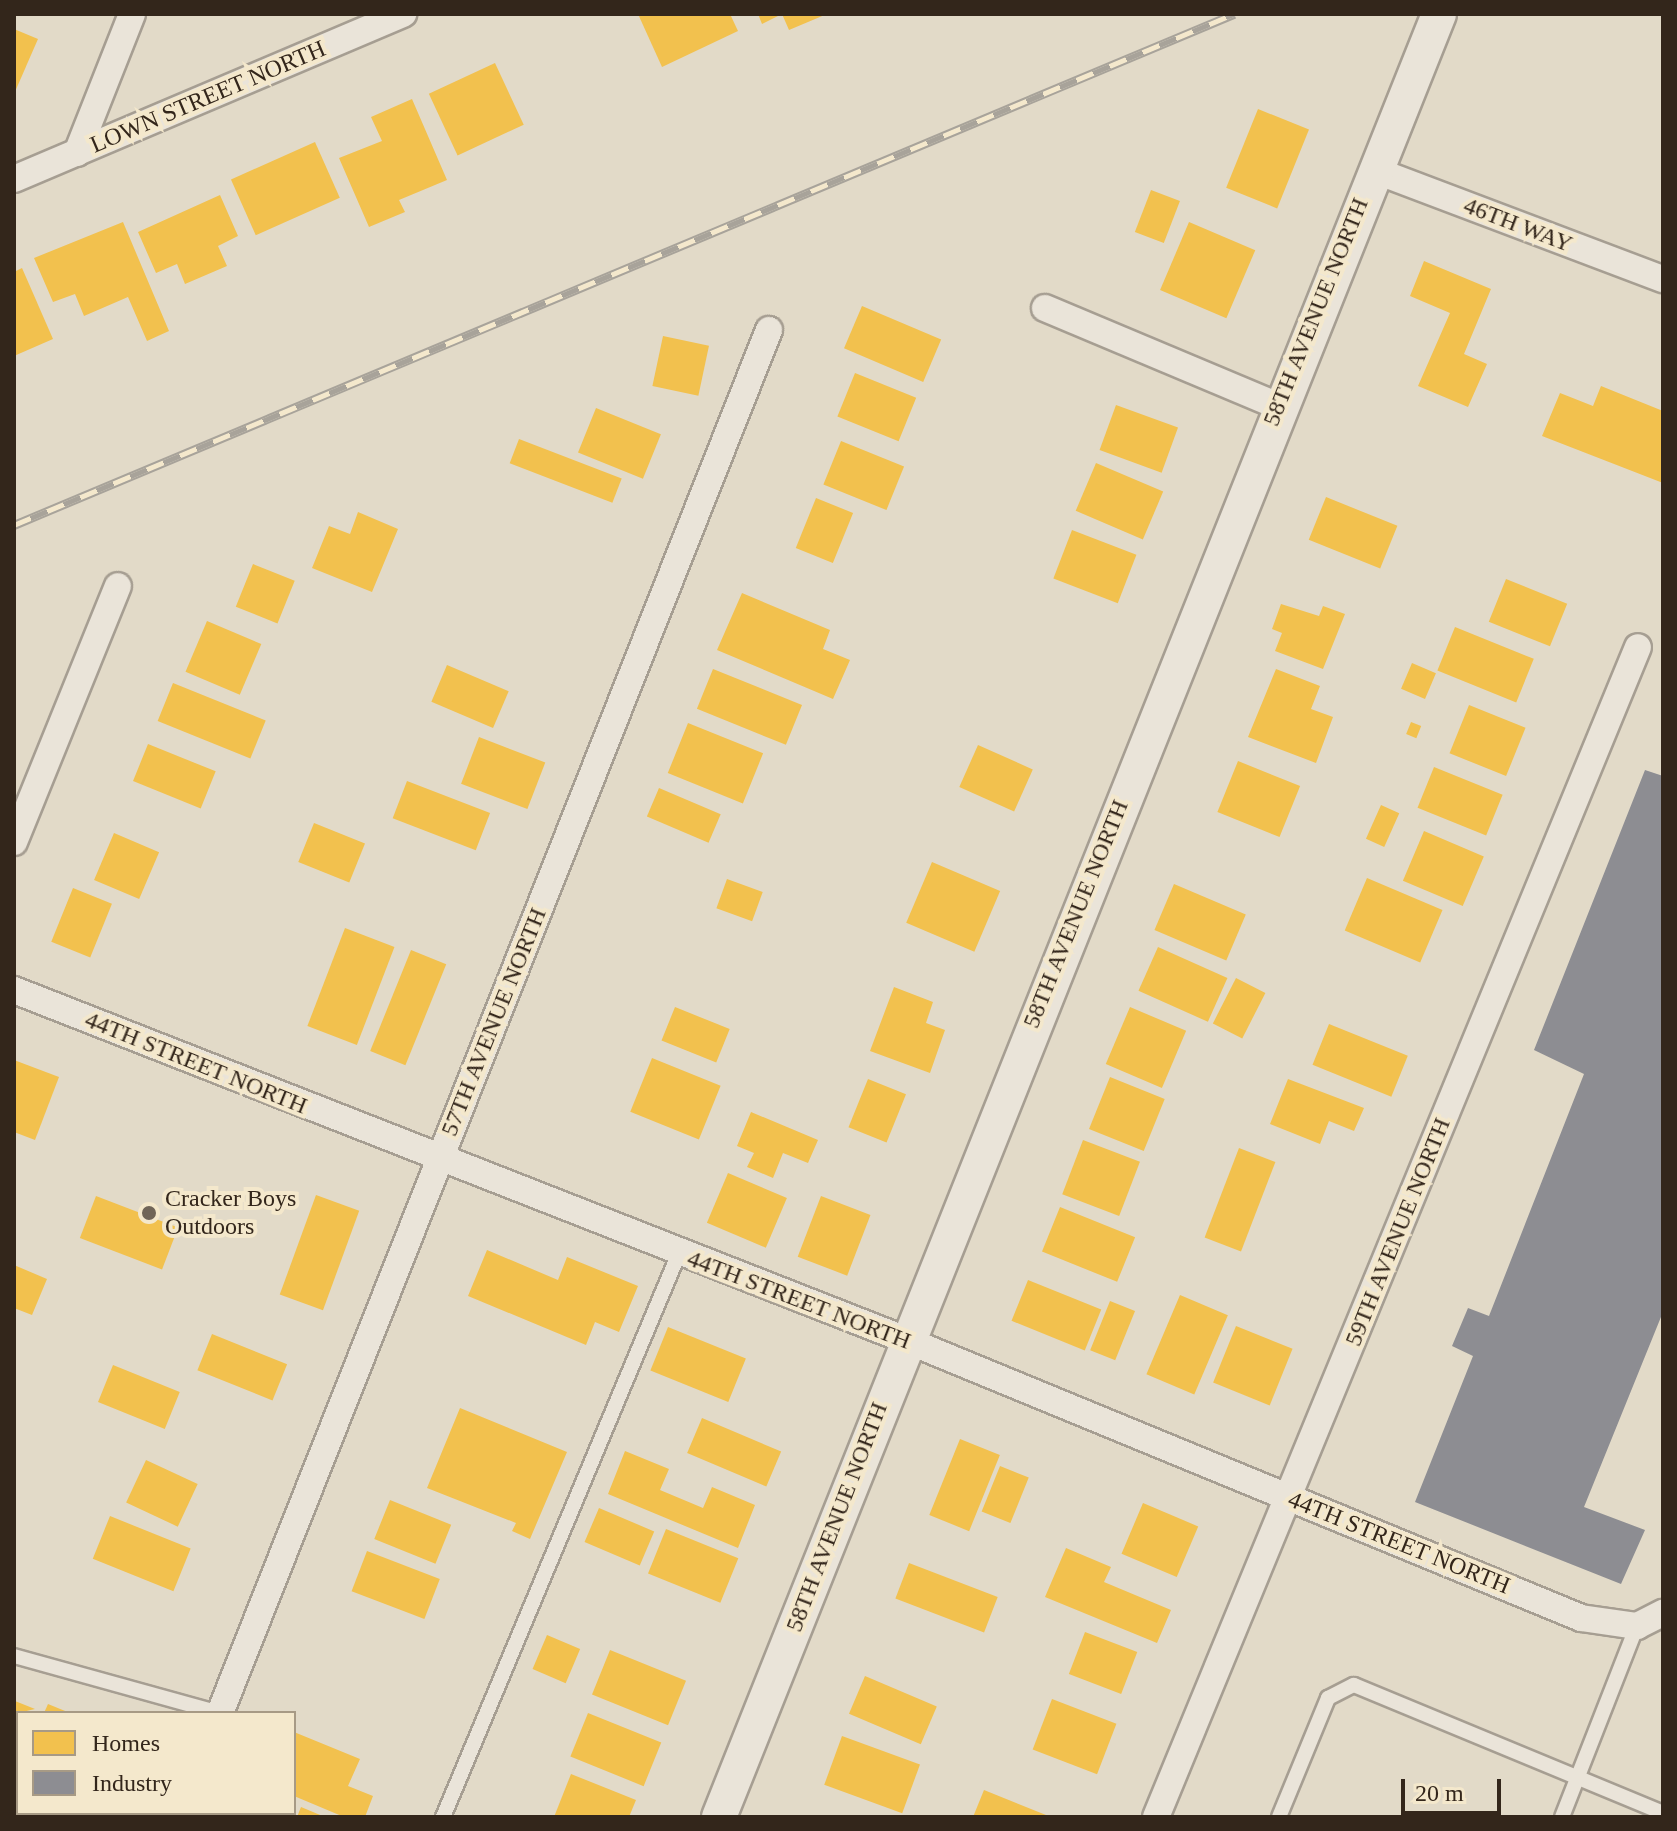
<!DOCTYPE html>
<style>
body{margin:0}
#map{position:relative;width:1677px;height:1831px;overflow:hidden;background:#e2dac8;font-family:"Times New Roman",serif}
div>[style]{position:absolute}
.homes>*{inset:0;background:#f2c14e;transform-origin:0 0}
.industry>*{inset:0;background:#8d8d92}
.roads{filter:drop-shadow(2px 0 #a69e92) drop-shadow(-2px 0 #a69e92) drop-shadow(0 2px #a69e92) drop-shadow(0 -2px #a69e92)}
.service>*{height:14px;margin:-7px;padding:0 7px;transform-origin:7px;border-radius:7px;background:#eae4d9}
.minor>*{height:26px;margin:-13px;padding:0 13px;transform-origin:13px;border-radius:13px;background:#eae4d9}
.tertiary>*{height:34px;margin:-17px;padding:0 17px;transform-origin:17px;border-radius:17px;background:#eae4d9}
.rail>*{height:9px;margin-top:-4.5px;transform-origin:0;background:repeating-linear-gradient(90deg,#f4e8cc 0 18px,#a8a39a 0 36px);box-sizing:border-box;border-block:2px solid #a8a39a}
.dots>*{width:22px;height:22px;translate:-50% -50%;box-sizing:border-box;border:4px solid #f4e8cc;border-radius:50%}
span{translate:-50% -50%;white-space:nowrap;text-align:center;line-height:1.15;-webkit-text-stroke:8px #f4e8cc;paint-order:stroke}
.street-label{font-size:24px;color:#33261b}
.poi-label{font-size:24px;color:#33261b}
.left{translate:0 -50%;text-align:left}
.frame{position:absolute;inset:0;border:16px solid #33261b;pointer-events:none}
.legend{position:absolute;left:16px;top:1711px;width:280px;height:104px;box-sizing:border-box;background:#f4e8cc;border:2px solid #a79a85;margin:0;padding:10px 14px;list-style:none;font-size:24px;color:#33261b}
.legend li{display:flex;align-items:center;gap:16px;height:40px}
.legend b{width:40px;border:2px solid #a79a85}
.scale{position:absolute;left:1401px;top:1779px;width:100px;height:36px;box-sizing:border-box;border:4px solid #33261b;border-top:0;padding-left:10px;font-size:24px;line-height:28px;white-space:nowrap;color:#33261b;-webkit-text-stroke:6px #f4e8cc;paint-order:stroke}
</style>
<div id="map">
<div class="homes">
<i style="clip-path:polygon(638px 14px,730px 14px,738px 31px,662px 67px)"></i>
<i style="clip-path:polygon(758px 14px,827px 14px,789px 30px,782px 14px,762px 24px)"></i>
<i style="clip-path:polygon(14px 29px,38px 39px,14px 94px)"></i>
<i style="left:495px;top:63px;width:68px;height:73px;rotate:65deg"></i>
<i style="clip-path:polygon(412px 99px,447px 180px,399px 200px,405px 212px,369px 227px,339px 158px,382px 141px,371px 117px)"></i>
<i style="left:1258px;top:109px;width:55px;height:85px;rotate:22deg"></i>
<i style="left:315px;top:142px;width:61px;height:92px;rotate:66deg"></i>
<i style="left:1151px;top:190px;width:31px;height:45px;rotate:21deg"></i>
<i style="clip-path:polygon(220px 195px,238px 236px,218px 246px,227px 266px,185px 284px,177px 264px,156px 273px,138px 232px)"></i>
<i style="clip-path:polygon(123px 222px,169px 331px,147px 341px,128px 297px,84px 316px,75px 294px,53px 302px,34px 258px)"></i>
<i style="left:1189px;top:222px;width:72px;height:74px;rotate:23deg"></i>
<i style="clip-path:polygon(1424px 261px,1491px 289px,1464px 354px,1487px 364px,1468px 407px,1418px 386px,1450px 313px,1410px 296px)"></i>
<i style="clip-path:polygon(22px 268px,53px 339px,14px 356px,14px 272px)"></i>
<i style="left:862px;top:306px;width:86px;height:46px;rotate:23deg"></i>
<i style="left:663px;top:336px;width:47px;height:51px;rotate:12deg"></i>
<i style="left:855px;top:373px;width:66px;height:47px;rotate:22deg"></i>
<i style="clip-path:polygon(1601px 386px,1663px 411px,1663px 483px,1542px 436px,1560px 393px,1593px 406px)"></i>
<i style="left:1116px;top:405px;width:66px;height:48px;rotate:20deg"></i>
<i style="left:596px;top:408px;width:70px;height:48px;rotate:22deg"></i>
<i style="left:519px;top:439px;width:110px;height:26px;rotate:21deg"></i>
<i style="left:841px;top:441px;width:68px;height:47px;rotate:22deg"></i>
<i style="left:1096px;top:463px;width:73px;height:52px;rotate:23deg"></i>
<i style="left:1326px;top:497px;width:77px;height:46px;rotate:22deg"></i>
<i style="left:816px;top:498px;width:40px;height:54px;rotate:22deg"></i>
<i style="clip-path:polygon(358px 512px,398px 529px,372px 592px,312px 568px,329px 526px,350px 534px)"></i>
<i style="left:1072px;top:530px;width:69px;height:52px;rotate:21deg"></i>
<i style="left:253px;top:564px;width:45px;height:46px;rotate:22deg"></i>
<i style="left:1506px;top:579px;width:66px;height:46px;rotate:22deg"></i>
<i style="clip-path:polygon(742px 593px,830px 630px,823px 649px,850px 660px,833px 699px,717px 650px)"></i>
<i style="clip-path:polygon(1281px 604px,1319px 616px,1323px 606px,1345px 614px,1323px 669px,1275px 651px,1282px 633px,1272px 629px)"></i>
<i style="left:207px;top:621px;width:59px;height:55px;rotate:23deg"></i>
<i style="left:1455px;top:627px;width:85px;height:47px;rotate:22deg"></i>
<i style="left:1412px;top:663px;width:26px;height:28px;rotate:23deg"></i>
<i style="left:447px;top:665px;width:67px;height:40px;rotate:23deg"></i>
<i style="left:713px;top:669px;width:96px;height:43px;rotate:22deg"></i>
<i style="clip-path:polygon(1276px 669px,1320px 686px,1311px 709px,1333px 717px,1316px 763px,1248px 737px)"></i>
<i style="left:173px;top:683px;width:100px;height:41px;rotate:22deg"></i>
<i style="left:1469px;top:705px;width:61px;height:52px;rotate:22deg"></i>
<i style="left:1411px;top:722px;width:11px;height:13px;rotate:22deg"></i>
<i style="left:688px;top:723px;width:81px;height:54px;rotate:22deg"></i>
<i style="left:479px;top:737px;width:71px;height:50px;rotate:21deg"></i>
<i style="left:148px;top:744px;width:73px;height:40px;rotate:22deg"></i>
<i style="left:978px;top:745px;width:60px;height:46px;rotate:24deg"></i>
<i style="left:1238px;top:761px;width:67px;height:55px;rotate:22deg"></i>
<i style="left:1434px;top:767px;width:74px;height:44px;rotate:22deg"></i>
<i style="left:407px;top:781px;width:89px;height:40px;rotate:21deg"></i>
<i style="left:659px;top:788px;width:67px;height:31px;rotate:23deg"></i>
<i style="left:1381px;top:805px;width:20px;height:37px;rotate:24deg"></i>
<i style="left:314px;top:823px;width:55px;height:42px;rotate:22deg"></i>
<i style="left:1424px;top:831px;width:65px;height:54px;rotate:23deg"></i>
<i style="left:114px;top:833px;width:49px;height:51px;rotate:23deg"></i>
<i style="left:932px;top:862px;width:74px;height:66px;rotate:23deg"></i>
<i style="left:1367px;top:878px;width:82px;height:57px;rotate:23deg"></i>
<i style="left:727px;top:879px;width:38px;height:31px;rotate:20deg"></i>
<i style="left:1174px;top:884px;width:78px;height:50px;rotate:23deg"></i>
<i style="left:73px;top:888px;width:42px;height:58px;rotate:22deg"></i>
<i style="left:345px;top:928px;width:53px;height:105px;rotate:21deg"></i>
<i style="left:1158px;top:947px;width:76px;height:48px;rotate:24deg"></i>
<i style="left:411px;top:950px;width:38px;height:109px;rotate:22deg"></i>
<i style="left:1236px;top:978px;width:33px;height:51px;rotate:27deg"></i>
<i style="clip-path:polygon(894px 987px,933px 1002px,926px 1023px,945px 1030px,930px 1073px,870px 1051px)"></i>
<i style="left:675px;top:1007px;width:59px;height:36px;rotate:22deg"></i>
<i style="left:1130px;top:1007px;width:61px;height:62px;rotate:23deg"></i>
<i style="left:1329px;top:1024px;width:85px;height:44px;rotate:22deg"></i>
<i style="left:652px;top:1058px;width:74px;height:58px;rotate:22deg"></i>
<i style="clip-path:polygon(14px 1060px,59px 1077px,35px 1140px,14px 1132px)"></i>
<i style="left:1110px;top:1077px;width:59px;height:56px;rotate:22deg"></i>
<i style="left:868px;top:1079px;width:41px;height:52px;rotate:22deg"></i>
<i style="clip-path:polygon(1288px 1079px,1364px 1108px,1354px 1131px,1329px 1121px,1320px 1144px,1270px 1124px)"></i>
<i style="clip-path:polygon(751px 1112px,818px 1140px,808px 1163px,783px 1153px,773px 1178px,747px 1167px,754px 1153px,737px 1146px)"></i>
<i style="left:1083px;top:1140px;width:61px;height:58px;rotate:21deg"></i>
<i style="left:1239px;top:1148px;width:39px;height:96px;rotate:21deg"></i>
<i style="left:728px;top:1173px;width:64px;height:54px;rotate:23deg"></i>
<i style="left:316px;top:1195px;width:46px;height:106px;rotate:20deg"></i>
<i style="left:96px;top:1196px;width:88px;height:45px;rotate:21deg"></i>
<i style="left:821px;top:1196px;width:53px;height:65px;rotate:21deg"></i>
<i style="left:1060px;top:1207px;width:81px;height:48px;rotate:22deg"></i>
<i style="clip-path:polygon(487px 1250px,558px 1280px,567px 1257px,638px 1286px,619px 1332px,595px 1322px,586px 1345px,468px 1296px)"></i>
<i style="clip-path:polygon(14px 1265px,47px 1279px,32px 1315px,14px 1308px)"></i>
<i style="left:1028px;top:1280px;width:79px;height:44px;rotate:22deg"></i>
<i style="left:1180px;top:1295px;width:52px;height:86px;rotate:23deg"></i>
<i style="left:1110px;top:1301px;width:27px;height:53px;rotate:22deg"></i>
<i style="left:1236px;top:1326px;width:61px;height:61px;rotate:22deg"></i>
<i style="left:668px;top:1327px;width:84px;height:47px;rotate:22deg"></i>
<i style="left:212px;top:1334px;width:81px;height:39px;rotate:22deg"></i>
<i style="left:113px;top:1365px;width:72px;height:40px;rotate:22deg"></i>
<i style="clip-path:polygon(460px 1408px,567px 1452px,530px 1539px,512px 1531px,516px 1523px,427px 1488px)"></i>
<i style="left:702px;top:1418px;width:86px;height:38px;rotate:23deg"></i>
<i style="left:960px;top:1439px;width:43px;height:82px;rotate:22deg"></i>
<i style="clip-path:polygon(625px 1451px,669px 1469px,660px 1490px,703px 1508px,712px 1487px,755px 1505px,738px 1548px,608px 1494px)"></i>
<i style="left:146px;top:1460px;width:57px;height:47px;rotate:25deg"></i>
<i style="left:1000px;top:1466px;width:31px;height:49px;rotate:22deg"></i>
<i style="left:390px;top:1500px;width:66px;height:42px;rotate:22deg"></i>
<i style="left:1143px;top:1503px;width:60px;height:55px;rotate:23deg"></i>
<i style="left:599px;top:1508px;width:60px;height:37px;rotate:23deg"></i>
<i style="left:110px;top:1516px;width:87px;height:46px;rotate:22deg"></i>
<i style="left:666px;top:1529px;width:78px;height:48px;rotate:22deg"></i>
<i style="clip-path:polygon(1066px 1548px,1111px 1567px,1104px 1582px,1171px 1610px,1157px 1643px,1045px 1597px)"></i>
<i style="left:367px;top:1551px;width:78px;height:43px;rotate:21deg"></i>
<i style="left:909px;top:1563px;width:95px;height:38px;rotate:21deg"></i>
<i style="left:1085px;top:1632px;width:56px;height:45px;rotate:21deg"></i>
<i style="left:547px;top:1635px;width:36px;height:37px;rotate:23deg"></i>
<i style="left:610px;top:1650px;width:82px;height:48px;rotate:22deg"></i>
<i style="left:865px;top:1676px;width:78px;height:41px;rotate:23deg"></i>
<i style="left:1052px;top:1699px;width:69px;height:54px;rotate:21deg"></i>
<i style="clip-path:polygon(15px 1701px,35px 1709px,18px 1713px,14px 1758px)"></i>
<i style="clip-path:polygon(48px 1704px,70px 1713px,44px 1713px)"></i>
<i style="left:588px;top:1713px;width:79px;height:47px;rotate:22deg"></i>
<i style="clip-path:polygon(294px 1732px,360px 1759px,348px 1786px,373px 1796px,365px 1817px,344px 1817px,294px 1796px)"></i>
<i style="left:842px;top:1736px;width:83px;height:52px;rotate:20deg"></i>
<i style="clip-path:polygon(571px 1774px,636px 1800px,629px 1817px,554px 1817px)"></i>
<i style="clip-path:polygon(984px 1790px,1051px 1817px,973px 1817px)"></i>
<i style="clip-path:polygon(301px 1807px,325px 1817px,297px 1817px)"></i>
<i style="clip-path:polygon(39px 1813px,103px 1813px,113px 1817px,48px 1817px)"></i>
</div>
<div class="industry">
<i style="clip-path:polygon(1645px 770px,1663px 776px,1663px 1312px,1584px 1507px,1645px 1530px,1621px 1584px,1415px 1502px,1473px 1356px,1452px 1346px,1468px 1308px,1489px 1316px,1584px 1074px,1534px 1050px)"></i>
</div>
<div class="roads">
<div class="service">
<i style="left:14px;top:1656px;width:214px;rotate:15.5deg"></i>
<i style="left:443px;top:1817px;width:611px;rotate:-67.29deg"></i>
<i style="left:1279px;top:1817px;width:129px;rotate:-67.6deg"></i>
<i style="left:1328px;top:1698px;width:29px;rotate:-27deg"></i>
<i style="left:1354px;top:1685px;width:334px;rotate:22.5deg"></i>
<i style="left:1562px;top:1817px;width:205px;rotate:-68.6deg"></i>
</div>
<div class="minor">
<i style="left:77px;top:153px;width:149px;rotate:-68.4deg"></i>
<i style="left:1374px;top:170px;width:309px;rotate:20.7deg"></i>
<i style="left:14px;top:179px;width:423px;rotate:-23deg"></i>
<i style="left:1045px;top:308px;width:253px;rotate:22.8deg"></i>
<i style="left:14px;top:842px;width:276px;rotate:-67.9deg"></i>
<i style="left:14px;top:990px;width:958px;rotate:21.42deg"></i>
<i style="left:906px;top:1340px;width:730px;rotate:22.38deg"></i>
<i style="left:1581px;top:1618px;width:57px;rotate:8.1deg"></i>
<i style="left:1637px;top:1626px;width:29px;rotate:-27deg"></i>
<i style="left:220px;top:1713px;width:1488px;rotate:-68.35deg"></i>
<i style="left:178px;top:1817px;width:4px;rotate:-63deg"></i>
<i style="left:1156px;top:1817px;width:1265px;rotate:-67.61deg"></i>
</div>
<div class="tertiary">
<i style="left:719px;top:1817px;width:1941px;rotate:-68.23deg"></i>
</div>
</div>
<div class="rail">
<i style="left:14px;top:525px;width:1323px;rotate:-22.73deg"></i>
</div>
<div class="dots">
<i style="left:149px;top:1213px;background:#706558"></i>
</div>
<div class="street-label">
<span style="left:208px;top:97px;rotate:-23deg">LOWN STREET NORTH</span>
<span style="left:1518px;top:225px;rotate:21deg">46TH WAY</span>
<span style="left:1316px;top:312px;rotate:-68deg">58TH AVENUE NORTH</span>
<span style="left:1076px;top:914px;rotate:-68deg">58TH AVENUE NORTH</span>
<span style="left:494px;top:1022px;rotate:-68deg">57TH AVENUE NORTH</span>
<span style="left:196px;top:1063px;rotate:22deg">44TH STREET NORTH</span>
<span style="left:1398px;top:1232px;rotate:-68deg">59TH AVENUE NORTH</span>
<span style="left:799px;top:1300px;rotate:21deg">44TH STREET NORTH</span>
<span style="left:837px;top:1517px;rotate:-69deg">58TH AVENUE NORTH</span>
<span style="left:1399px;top:1543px;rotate:22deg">44TH STREET NORTH</span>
</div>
<div class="poi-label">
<span class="left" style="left:165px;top:1213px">Cracker Boys<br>Outdoors</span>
</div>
<div class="frame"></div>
<ul class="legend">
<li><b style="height:22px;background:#f2c14e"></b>Homes</li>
<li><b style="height:22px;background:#8d8d92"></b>Industry</li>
</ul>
<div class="scale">20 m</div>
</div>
